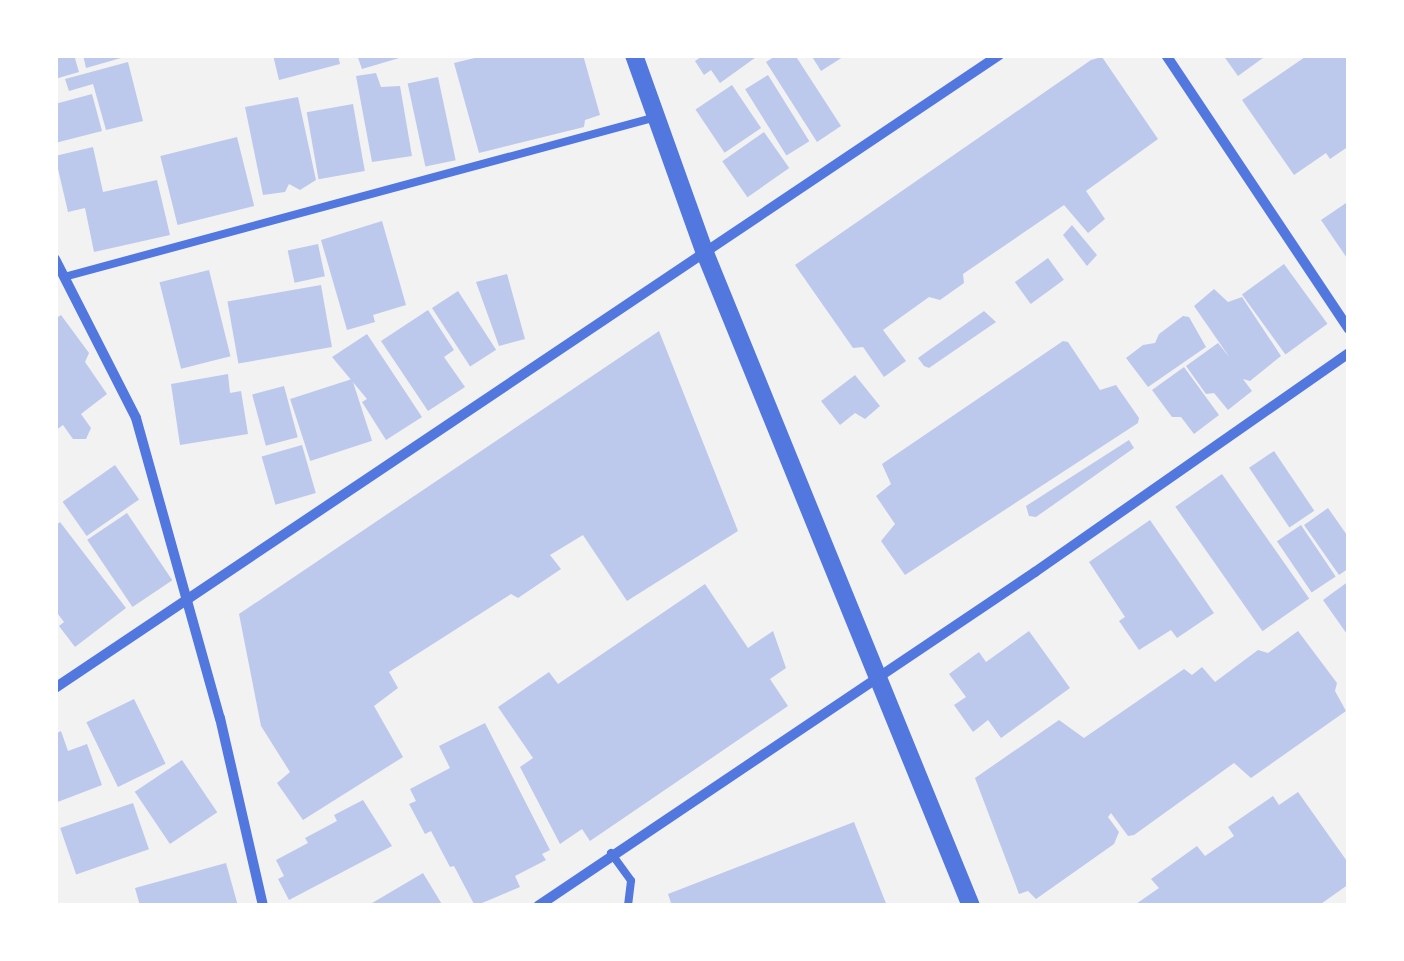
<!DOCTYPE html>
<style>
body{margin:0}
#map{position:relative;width:1404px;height:961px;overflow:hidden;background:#f2f2f2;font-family:Quicksand,sans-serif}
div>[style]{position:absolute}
.building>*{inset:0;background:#bdc9ec;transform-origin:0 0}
.service>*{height:8px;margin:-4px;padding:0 4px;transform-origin:4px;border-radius:4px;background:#5277de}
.minor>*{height:10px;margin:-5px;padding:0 5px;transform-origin:5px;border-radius:5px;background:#5277de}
.tertiary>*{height:18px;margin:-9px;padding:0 9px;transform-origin:9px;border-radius:9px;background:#5277de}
span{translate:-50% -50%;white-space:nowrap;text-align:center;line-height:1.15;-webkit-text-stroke:10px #fff;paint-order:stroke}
.frame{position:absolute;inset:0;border:58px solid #fff;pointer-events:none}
</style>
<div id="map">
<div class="building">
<i style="clip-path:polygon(55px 55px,74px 55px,79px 72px,55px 79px)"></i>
<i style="clip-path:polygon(83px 55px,128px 55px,128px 56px,86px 68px)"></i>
<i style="clip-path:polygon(273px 55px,338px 55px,340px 64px,279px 80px)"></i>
<i style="clip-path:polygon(357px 55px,406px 55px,406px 56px,362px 69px)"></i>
<i style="clip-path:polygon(487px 55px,583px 55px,600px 115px,585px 120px,584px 127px,479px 153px,454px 63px)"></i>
<i style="clip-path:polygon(704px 55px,759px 55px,720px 83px,711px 70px,704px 75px,695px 61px)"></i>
<i style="clip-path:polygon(777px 55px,795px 55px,841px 126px,817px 142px,766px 62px)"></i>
<i style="clip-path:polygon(811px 55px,846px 55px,821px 71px)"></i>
<i style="clip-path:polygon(1223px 55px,1267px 55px,1238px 76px)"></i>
<i style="clip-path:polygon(1308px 55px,1349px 55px,1349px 146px,1330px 159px,1326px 153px,1294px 175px,1242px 100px)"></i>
<i style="clip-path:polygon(1102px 57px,1158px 139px,1086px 191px,1105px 219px,1088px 233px,1064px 205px,963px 274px,964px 283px,940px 300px,929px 297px,883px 330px,906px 361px,884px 377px,863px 347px,853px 348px,795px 265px,1091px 60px)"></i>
<i style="clip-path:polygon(128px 62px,143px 121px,106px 130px,93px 84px,69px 91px,65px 79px)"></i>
<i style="clip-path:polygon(376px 73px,381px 87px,400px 86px,412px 156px,372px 162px,356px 76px)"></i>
<i style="left:768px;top:75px;width:78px;height:27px;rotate:58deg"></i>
<i style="left:438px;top:77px;width:85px;height:31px;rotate:78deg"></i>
<i style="left:732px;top:85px;width:52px;height:44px;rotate:56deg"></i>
<i style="clip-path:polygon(92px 94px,102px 131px,55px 143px,55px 104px)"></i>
<i style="clip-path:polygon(298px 97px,316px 180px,300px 190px,289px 184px,285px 192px,263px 195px,245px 107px)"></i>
<i style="left:353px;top:104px;width:68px;height:47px;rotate:80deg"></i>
<i style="left:764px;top:132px;width:44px;height:51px;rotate:55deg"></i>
<i style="left:237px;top:137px;width:71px;height:79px;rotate:76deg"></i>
<i style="clip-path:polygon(93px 147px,103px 192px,157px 180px,170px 235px,94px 252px,85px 208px,68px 212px,55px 156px)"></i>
<i style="clip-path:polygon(1349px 201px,1349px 261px,1321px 220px)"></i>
<i style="clip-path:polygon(382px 221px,406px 305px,373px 315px,375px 322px,347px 330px,321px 240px)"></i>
<i style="clip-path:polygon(1072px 225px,1097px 255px,1087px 266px,1063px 235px)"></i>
<i style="left:318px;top:244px;width:33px;height:31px;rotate:78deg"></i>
<i style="left:1048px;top:258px;width:27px;height:41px;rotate:54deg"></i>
<i style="left:1284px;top:264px;width:74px;height:52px;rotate:54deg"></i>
<i style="left:209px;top:270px;width:89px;height:51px;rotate:76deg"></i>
<i style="clip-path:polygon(507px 274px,525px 339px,499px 346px,476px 282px)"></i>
<i style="left:321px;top:285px;width:63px;height:95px;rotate:80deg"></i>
<i style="clip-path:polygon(1214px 289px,1228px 302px,1242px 297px,1281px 356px,1250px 381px,1243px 379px,1252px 391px,1228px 410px,1214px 393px,1206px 394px,1186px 366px,1218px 343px,1230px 358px,1194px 306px)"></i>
<i style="left:458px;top:291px;width:70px;height:31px;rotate:57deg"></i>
<i style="clip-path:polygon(428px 310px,454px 350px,444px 357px,465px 387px,428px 411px,381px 341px)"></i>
<i style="clip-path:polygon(984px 311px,996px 322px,929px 368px,924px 366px,918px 358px)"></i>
<i style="clip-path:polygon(61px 315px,89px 353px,85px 362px,107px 394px,81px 414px,91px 428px,86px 439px,73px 439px,63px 425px,55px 431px,55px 319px)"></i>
<i style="clip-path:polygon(1183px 316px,1189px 317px,1206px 347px,1148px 387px,1126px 358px,1143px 345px,1155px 343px,1159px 334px)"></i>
<i style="clip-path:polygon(659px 331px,738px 531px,627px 601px,583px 535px,550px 555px,561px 569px,518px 598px,511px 594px,389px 672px,398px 688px,374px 706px,403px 757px,303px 820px,277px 783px,290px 772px,261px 726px,239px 614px)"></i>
<i style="clip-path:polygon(367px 334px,422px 417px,386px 440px,362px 402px,367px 399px,332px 357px)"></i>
<i style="clip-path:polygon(1063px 341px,1068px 342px,1100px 390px,1116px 385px,1139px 418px,1138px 423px,905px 575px,881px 541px,895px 524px,876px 496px,891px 484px,882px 464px)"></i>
<i style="clip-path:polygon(1184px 367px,1219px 415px,1194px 434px,1181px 417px,1172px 417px,1152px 390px)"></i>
<i style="clip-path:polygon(228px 374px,230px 393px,241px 391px,248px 434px,180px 445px,171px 384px)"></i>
<i style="clip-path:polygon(855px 375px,880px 406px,865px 419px,855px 413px,840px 425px,821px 401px)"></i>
<i style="left:352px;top:379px;width:65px;height:65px;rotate:72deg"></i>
<i style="left:284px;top:386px;width:53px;height:33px;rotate:75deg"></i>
<i style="clip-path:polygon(1129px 440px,1134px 448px,1036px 517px,1029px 516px,1026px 506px)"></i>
<i style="left:302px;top:445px;width:50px;height:42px;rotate:74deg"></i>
<i style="left:1274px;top:451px;width:72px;height:30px;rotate:56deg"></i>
<i style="left:115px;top:465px;width:42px;height:64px;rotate:55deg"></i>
<i style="left:1222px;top:474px;width:152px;height:57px;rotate:55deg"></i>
<i style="clip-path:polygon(1328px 508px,1349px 538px,1349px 568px,1339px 575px,1304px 525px)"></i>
<i style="left:127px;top:513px;width:81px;height:48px;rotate:56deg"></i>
<i style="clip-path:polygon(1150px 520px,1214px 613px,1177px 638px,1171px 630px,1139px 650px,1119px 621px,1125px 617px,1089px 562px)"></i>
<i style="clip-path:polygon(60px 522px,126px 608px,75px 647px,59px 626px,64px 622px,55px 610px,55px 526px)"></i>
<i style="left:1301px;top:525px;width:62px;height:29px;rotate:56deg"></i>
<i style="clip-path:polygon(1349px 581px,1349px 637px,1323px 600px)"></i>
<i style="clip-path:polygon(705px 584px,748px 648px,773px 631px,786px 668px,770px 679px,788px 706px,590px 841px,582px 829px,560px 844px,520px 767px,533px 758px,498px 707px,549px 672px,558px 684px)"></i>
<i style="clip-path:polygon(1029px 631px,1070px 688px,1001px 738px,988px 720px,973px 732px,954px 705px,966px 697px,949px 674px,979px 652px,986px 662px)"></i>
<i style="clip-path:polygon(1298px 631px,1337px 683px,1335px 691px,1346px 711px,1251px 778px,1234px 763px,1134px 835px,1128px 836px,1111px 813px,1108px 817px,1119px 832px,1114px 844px,1036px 899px,1028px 891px,1019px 894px,975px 778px,1059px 720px,1084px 738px,1184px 669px,1192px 675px,1202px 667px,1215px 682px,1258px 650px,1268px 653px)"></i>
<i style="left:134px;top:699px;width:72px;height:53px;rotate:64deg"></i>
<i style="clip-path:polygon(485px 723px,550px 850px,542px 854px,546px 860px,515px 876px,520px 887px,475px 906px,454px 866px,450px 867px,431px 831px,425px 834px,409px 804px,416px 801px,410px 789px,450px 768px,439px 746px)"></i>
<i style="clip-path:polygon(61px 731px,68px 751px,87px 744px,102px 785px,55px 803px,55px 734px)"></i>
<i style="left:182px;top:760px;width:63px;height:57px;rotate:56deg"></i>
<i style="clip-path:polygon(1298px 792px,1349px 864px,1349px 884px,1318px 906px,1133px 906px,1159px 888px,1151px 879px,1197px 846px,1205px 856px,1234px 836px,1228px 827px,1273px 796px,1279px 805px)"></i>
<i style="clip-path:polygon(363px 800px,392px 846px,289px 900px,278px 879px,284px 876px,276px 860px,308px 843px,305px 838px,337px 821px,334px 815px)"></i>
<i style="left:133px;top:803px;width:49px;height:77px;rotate:71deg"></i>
<i style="clip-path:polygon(854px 822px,887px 906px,672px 906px,668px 894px)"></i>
<i style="clip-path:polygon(226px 863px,238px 906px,140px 906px,135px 888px)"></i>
<i style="clip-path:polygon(423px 873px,443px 906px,367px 906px)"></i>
</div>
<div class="service">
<i style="left:64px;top:277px;width:613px;rotate:-15.12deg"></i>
<i style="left:611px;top:853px;width:34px;rotate:54deg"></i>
<i style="left:631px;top:881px;width:25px;rotate:97deg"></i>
</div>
<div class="minor">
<i style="left:1166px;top:55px;width:329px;rotate:56.3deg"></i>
<i style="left:55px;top:259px;width:178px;rotate:63deg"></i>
<i style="left:136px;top:418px;width:312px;rotate:74.4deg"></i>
<i style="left:220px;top:718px;width:193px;rotate:77.1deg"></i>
<i style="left:55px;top:688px;width:1137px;rotate:-33.84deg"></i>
<i style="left:538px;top:906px;width:599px;rotate:-33.9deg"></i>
<i style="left:1035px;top:572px;width:383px;rotate:-34.9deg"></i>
</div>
<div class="tertiary">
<i style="left:634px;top:55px;width:210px;rotate:70.3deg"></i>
<i style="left:705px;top:253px;width:705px;rotate:67.84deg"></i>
</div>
<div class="frame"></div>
</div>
